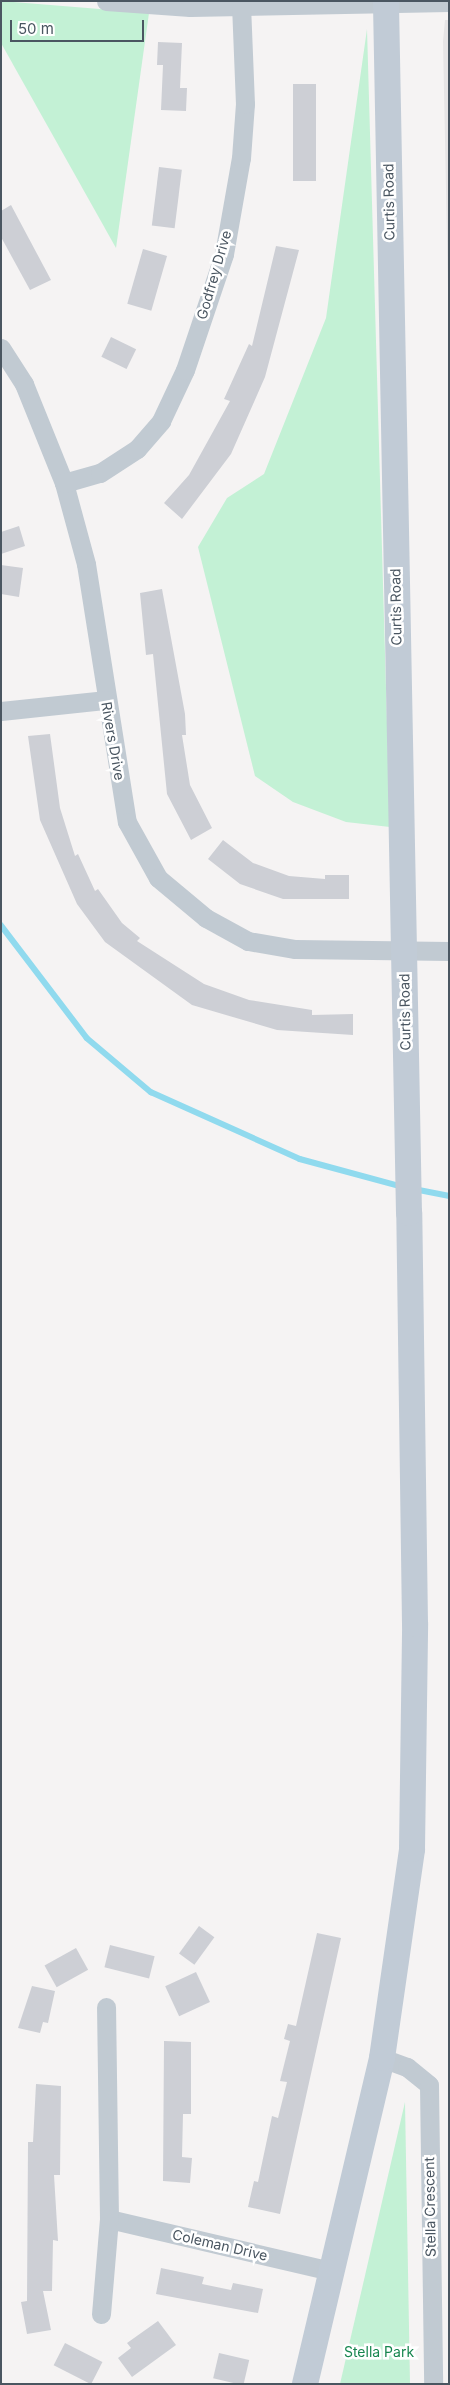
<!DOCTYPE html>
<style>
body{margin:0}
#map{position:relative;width:450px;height:2385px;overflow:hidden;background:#f5f3f3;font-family:Inter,sans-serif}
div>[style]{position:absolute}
.education>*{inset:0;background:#e6e4e5}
.green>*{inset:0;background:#c3f1d5}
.stream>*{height:5.5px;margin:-2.75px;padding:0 2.75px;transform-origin:2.75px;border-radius:2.75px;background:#90daee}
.building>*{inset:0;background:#cdcfd5;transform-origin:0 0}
.street>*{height:19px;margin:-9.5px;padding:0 9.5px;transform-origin:9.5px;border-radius:9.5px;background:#c1cad2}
.secondary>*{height:26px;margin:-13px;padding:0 13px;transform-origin:13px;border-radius:13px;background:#c1cbd6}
span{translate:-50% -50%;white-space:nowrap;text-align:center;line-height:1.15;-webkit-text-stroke:5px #fff;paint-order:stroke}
.street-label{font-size:14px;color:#4a5661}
.park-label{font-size:14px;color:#17864f}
.frame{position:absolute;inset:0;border:2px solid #4a5661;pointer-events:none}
.scale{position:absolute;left:10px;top:20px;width:134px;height:22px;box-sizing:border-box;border:2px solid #4a5661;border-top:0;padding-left:6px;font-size:15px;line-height:18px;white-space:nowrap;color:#4a5661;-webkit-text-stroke:4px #fff;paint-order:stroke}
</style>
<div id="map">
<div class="education">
<i style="clip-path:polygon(445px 20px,449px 20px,449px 338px,443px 41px)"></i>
</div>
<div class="green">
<i style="clip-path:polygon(1px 1px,149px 13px,116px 248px,1px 43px)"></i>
<i style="clip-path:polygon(367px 29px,390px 827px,346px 822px,293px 802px,255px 776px,198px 547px,227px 498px,264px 474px,326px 318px)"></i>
<i style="clip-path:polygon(405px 2102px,410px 2384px,340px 2384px)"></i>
</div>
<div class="stream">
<i style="left:1px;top:925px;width:142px;rotate:52.7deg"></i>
<i style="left:87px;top:1038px;width:84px;rotate:40.2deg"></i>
<i style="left:151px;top:1092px;width:163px;rotate:24.2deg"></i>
<i style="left:300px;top:1159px;width:107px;rotate:15.2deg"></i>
<i style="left:414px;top:1189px;width:36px;rotate:11deg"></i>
</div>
<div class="building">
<i style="clip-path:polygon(158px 42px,182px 43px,180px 88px,187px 88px,186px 111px,161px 110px,163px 65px,157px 65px)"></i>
<i style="left:293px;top:84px;width:23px;height:97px"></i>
<i style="left:159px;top:167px;width:23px;height:59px;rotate:7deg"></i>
<i style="clip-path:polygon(11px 205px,51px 280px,30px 290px,1px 237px,1px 211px)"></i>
<i style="clip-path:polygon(276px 246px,299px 250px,265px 377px,231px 454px,182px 519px,164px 503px,189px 475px,230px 401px,224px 399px,249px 344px,252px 346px)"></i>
<i style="left:143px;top:249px;width:25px;height:57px;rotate:16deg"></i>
<i style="left:111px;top:337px;width:28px;height:22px;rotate:26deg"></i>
<i style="clip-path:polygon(19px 526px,25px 546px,1px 554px,1px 532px)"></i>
<i style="clip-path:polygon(1px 565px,23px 568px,19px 597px,1px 594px)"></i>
<i style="clip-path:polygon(162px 589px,185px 714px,186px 735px,182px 735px,190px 785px,212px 828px,191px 840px,167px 794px,153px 654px,146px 655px,140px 593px)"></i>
<i style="clip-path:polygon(50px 734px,60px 808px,75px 856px,78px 854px,95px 891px,98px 889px,122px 923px,140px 938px,137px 941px,204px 984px,249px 1000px,312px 1010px,312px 1015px,353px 1014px,353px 1035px,277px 1030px,192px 1005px,105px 942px,77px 904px,40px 820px,28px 736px)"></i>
<i style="clip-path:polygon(223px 840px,253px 863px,289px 876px,325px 879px,325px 875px,349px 875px,349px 899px,283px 899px,240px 884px,208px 859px)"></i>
<i style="left:199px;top:1926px;width:19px;height:34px;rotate:36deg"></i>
<i style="clip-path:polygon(317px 1933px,341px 1938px,280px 2214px,248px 2207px,254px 2181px,258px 2182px,272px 2116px,278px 2118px,287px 2082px,280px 2081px,290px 2041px,284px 2039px,288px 2024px,296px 2026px)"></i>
<i style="left:110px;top:1945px;width:46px;height:23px;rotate:14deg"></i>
<i style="left:76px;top:1948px;width:25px;height:36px;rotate:61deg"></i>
<i style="left:196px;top:1972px;width:33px;height:34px;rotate:65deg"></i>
<i style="clip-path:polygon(32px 1986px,55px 1991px,48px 2023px,43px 2022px,40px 2033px,18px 2028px)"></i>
<i style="clip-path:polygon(164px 2041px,191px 2042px,191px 2114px,183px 2114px,182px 2157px,192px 2158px,190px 2183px,163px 2181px)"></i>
<i style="clip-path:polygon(36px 2084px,61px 2086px,60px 2175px,54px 2175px,58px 2241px,53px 2240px,52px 2291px,43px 2291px,51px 2330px,27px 2334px,21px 2302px,27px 2301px,28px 2142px,33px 2142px)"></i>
<i style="clip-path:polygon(161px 2268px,204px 2277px,202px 2284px,231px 2290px,233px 2283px,263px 2289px,258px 2313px,156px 2294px)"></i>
<i style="clip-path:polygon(158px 2321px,176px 2345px,132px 2377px,118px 2358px,131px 2348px,127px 2343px)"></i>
<i style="left:65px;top:2343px;width:42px;height:25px;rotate:27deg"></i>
<i style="left:219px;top:2353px;width:31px;height:26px;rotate:13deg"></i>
</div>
<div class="street">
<i style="left:106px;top:1px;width:84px;rotate:4.1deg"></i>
<i style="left:190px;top:7px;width:259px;rotate:-1.1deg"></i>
<i style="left:1px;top:348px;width:43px;rotate:57.4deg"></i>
<i style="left:24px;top:384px;width:107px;rotate:68deg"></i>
<i style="left:64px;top:483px;width:84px;rotate:74.8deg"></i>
<i style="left:86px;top:564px;width:261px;rotate:81deg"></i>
<i style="left:127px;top:822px;width:64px;rotate:61deg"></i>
<i style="left:158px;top:878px;width:62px;rotate:39.8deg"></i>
<i style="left:206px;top:918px;width:48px;rotate:28.7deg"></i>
<i style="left:248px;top:941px;width:48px;rotate:9.7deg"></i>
<i style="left:295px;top:949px;width:154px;rotate:0.7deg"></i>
<i style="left:64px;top:483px;width:37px;rotate:-16deg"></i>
<i style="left:100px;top:473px;width:44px;rotate:-33deg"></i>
<i style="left:137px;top:449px;width:37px;rotate:-49deg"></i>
<i style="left:161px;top:421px;width:56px;rotate:-64.8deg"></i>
<i style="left:185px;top:370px;width:122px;rotate:-71.4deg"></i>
<i style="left:224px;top:254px;width:97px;rotate:-80deg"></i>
<i style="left:241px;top:158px;width:54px;rotate:-85.8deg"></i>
<i style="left:245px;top:104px;width:98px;rotate:-92.3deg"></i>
<i style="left:1px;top:711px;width:106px;rotate:-6deg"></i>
<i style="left:382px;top:2058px;width:27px;rotate:20deg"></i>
<i style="left:407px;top:2067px;width:28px;rotate:39deg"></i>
<i style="left:429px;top:2085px;width:299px;rotate:89.2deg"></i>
<i style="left:109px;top:2219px;width:228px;rotate:13.2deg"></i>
<i style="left:101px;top:2314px;width:95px;rotate:-85.2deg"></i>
<i style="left:109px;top:2219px;width:212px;rotate:-90.8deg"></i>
</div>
<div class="secondary">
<i style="left:305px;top:2384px;width:335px;rotate:-76.7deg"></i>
<i style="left:382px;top:2058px;width:211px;rotate:-81.8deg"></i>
<i style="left:412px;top:1849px;width:225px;rotate:-89.2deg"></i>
<i style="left:415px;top:1624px;width:411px;rotate:-90.8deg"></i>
<i style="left:409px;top:1213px;width:1212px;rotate:-91.09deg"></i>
</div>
<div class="street-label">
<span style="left:389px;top:202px;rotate:-91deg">Curtis Road</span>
<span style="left:214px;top:275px;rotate:-74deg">Godfrey Drive</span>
<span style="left:396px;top:607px;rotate:-91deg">Curtis Road</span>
<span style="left:113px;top:741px;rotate:80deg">Rivers Drive</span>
<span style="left:405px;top:1012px;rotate:-91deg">Curtis Road</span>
<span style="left:430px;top:2207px;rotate:-91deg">Stella Crescent</span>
<span style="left:220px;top:2245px;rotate:13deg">Coleman Drive</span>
</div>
<div class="park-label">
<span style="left:379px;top:2352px">Stella Park</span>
</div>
<div class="frame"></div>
<div class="scale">50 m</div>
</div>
